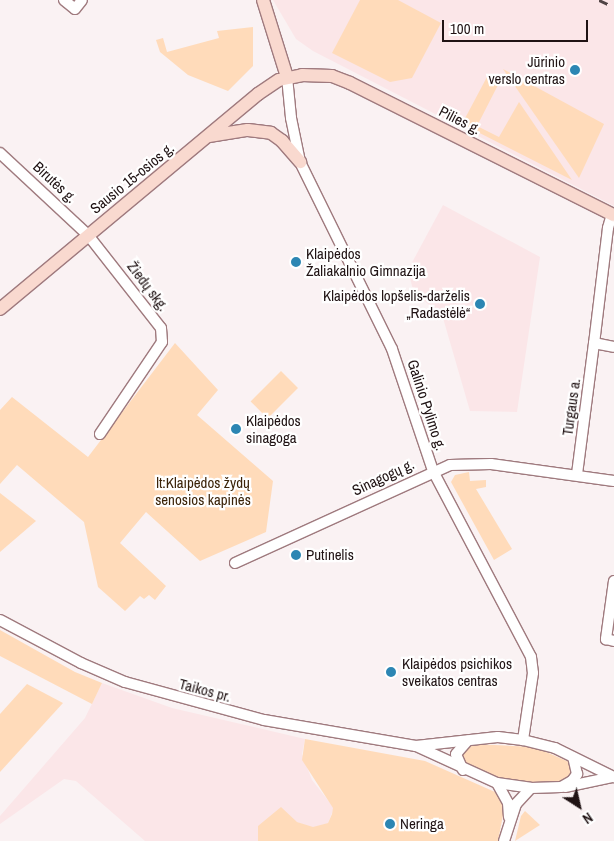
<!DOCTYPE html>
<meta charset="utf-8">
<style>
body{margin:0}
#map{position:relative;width:614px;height:841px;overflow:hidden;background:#faf2f3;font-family:"Archivo Narrow",sans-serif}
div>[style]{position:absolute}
.built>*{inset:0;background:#fbe6e8}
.green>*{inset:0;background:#ffdbba;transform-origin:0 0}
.roads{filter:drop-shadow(1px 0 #9f7a7e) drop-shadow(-1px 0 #9f7a7e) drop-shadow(0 1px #9f7a7e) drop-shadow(0 -1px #9f7a7e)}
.minor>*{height:10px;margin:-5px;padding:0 5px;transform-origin:5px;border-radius:5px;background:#fff}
.major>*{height:12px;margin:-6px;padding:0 6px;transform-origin:6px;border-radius:6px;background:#f9d9cf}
.rail>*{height:3px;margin-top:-1.5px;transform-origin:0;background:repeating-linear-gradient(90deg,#504445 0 9px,transparent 0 18px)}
.dots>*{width:14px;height:14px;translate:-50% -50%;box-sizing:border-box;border:2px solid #fff;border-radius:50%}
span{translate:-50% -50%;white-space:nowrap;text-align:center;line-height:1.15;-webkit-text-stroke:4.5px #fff;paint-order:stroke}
.poi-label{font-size:15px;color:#201314}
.right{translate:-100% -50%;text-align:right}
.left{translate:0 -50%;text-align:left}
.street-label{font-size:15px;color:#201314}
.park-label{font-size:15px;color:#3b2308}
.north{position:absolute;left:554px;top:781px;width:50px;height:50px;-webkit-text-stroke:4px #fff;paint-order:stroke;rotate:145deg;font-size:14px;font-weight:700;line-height:20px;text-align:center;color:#201314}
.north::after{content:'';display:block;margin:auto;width:18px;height:22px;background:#201314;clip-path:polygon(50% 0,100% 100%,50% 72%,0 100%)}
.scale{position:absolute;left:442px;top:20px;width:146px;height:22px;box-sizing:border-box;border:2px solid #201314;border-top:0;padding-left:6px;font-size:15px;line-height:18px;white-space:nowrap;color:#201314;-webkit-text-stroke:4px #fff;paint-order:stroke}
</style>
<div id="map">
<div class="built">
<i style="clip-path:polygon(273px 0,614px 0,614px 206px,313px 51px,296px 39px)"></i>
<i style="clip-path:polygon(443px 205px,540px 257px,517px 412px,470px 411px,443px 318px,413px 290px,408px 270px)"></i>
<i style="clip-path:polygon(102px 683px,172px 708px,305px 739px,302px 754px,312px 780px,334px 808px,328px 823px,313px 828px,297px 822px,258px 826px,258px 841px,145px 841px,76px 781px,64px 779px,0 824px,0 816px,85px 718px)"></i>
</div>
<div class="green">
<i style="clip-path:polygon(360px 0,398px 0,441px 23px,412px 78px,390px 82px,332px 53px)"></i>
<i style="clip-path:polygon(253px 27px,253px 66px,228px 91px,188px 75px,160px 52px,156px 40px,163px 38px,167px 52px,219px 38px,217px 31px)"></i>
<i style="clip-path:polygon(503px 69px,604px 124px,579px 178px)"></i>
<i style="clip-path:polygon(488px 75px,498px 85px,477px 126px,499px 137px,519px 102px,572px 180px,462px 124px)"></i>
<i style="clip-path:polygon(175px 343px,218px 390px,197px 415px,273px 481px,266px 532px,200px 561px,146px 512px,120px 543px,166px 586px,155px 600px,149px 595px,144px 599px,140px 596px,125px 611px,98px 587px,84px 522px,17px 465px,0 484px,0 410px,12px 397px,88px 457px)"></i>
<i style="left:281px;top:371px;width:24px;height:43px;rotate:45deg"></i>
<i style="clip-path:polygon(469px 472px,470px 481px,486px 480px,486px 487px,476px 489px,512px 549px,494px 560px,451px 482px,455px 475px)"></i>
<i style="clip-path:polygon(0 493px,36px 521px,0 552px)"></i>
<i style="clip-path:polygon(0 630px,75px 672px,102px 683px,92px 704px,0 656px)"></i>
<i style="clip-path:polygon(27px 684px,63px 703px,0 772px,0 714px)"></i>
<i style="clip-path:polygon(305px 739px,425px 761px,495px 792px,501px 800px,504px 810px,498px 841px,258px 841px,258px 826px,281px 807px,297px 822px,313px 827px,328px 823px,332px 814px,333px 808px,302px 760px)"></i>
<i style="clip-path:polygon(474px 744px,535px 747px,569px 762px,573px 771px,570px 778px,558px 783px,524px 783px,494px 776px,466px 764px,462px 754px)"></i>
<i style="clip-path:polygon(525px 811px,540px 825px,515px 841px,521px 816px)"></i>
</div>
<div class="roads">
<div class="minor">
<i style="left:64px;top:0;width:14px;rotate:39deg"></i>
<i style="left:75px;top:9px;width:11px;rotate:-52deg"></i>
<i style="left:287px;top:77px;width:41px;rotate:84.4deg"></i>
<i style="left:291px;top:118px;width:45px;rotate:78.4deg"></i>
<i style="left:300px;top:162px;width:208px;rotate:63.8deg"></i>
<i style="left:392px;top:349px;width:129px;rotate:71.4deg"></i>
<i style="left:433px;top:471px;width:210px;rotate:62.2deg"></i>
<i style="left:531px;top:657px;width:16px;rotate:83deg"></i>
<i style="left:533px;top:673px;width:68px;rotate:98.5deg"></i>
<i style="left:0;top:153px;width:120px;rotate:43deg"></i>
<i style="left:88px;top:235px;width:118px;rotate:51.9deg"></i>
<i style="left:161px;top:328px;width:14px;rotate:86deg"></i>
<i style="left:162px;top:342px;width:111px;rotate:124deg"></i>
<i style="left:612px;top:214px;width:15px;rotate:106deg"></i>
<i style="left:608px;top:228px;width:116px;rotate:96.9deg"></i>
<i style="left:594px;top:343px;width:20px;rotate:11deg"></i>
<i style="left:577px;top:474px;width:132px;rotate:-82.6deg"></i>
<i style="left:235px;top:563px;width:236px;rotate:-24.5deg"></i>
<i style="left:450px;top:465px;width:41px;rotate:-1.4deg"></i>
<i style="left:491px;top:464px;width:124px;rotate:7.9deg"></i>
<i style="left:614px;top:581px;width:59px;rotate:97.9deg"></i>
<i style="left:606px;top:639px;width:8px;rotate:14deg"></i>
<i style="left:0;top:620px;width:92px;rotate:28deg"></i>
<i style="left:81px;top:663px;width:48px;rotate:23.4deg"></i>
<i style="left:125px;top:682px;width:144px;rotate:15.3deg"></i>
<i style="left:264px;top:720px;width:154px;rotate:9.7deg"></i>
<i style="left:416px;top:746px;width:89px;rotate:24.6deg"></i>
<i style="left:497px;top:783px;width:34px;rotate:8deg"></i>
<i style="left:531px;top:788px;width:30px;rotate:-2deg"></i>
<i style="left:561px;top:787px;width:13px;rotate:-29deg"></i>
<i style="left:572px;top:781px;width:9px;rotate:-54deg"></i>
<i style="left:577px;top:774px;width:17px;rotate:-103deg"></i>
<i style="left:416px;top:746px;width:82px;rotate:-6.3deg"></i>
<i style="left:498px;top:737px;width:25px;rotate:7deg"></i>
<i style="left:523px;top:740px;width:33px;rotate:14deg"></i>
<i style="left:555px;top:748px;width:66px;rotate:26.2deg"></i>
<i style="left:463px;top:770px;width:17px;rotate:-114deg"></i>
<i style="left:456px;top:754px;width:18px;rotate:-49deg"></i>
<i style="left:497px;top:783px;width:23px;rotate:61deg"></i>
<i style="left:508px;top:803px;width:14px;rotate:86deg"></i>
<i style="left:565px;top:787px;width:48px;rotate:-12deg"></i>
<i style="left:504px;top:841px;width:39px;rotate:-72deg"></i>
<i style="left:516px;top:804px;width:22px;rotate:-47deg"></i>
</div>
<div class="major">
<i style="left:263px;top:0;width:81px;rotate:72.7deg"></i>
<i style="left:209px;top:136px;width:39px;rotate:-9deg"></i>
<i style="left:248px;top:130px;width:23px;rotate:7deg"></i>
<i style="left:271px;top:133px;width:14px;rotate:36deg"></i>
<i style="left:282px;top:141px;width:28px;rotate:49deg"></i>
<i style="left:0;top:309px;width:336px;rotate:-39.8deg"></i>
<i style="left:258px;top:94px;width:25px;rotate:-34deg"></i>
<i style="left:279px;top:80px;width:24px;rotate:-12deg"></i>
<i style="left:302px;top:75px;width:30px;rotate:2deg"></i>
<i style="left:332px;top:76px;width:19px;rotate:21deg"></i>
<i style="left:350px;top:83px;width:295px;rotate:26.6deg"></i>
</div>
</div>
<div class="rail">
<i style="left:599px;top:0;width:17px;rotate:25deg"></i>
</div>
<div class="dots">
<i style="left:575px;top:70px;background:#2c86b3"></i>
<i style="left:296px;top:262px;background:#2c86b3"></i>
<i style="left:480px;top:304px;background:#2c86b3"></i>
<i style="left:236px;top:429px;background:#2c86b3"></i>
<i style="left:296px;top:555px;background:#2c86b3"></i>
<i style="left:391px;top:672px;background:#2c86b3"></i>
<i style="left:390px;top:824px;background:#2c86b3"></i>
</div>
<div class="poi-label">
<span class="right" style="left:565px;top:70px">Jūrinio<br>verslo centras</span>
<span class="left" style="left:306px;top:262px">Klaipėdos<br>Žaliakalnio Gimnazija</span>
<span class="right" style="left:470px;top:304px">Klaipėdos lopšelis-darželis<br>„Radastėlė“</span>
<span class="left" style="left:246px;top:429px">Klaipėdos<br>sinagoga</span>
<span class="left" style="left:306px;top:555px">Putinelis</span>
<span class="left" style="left:402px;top:672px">Klaipėdos psichikos<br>sveikatos centras</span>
<span class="left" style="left:400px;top:824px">Neringa</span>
</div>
<div class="street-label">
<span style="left:460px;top:120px;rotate:27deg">Pilies g.</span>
<span style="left:132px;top:178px;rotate:-39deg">Sausio 15-osios g.</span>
<span style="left:55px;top:182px;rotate:43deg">Birutės g.</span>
<span style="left:148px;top:286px;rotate:53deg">Žiedų skg.</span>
<span style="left:427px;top:405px;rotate:72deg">Galinio Pylimo g.</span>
<span style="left:571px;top:407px;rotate:-82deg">Turgaus a.</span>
<span style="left:383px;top:477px;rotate:-25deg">Sinagogų g.</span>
<span style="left:205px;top:690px;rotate:15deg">Taikos pr.</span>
</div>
<div class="park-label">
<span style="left:203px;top:491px">lt:Klaipėdos žydų<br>senosios kapinės</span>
</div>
<div class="north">N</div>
<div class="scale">100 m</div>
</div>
